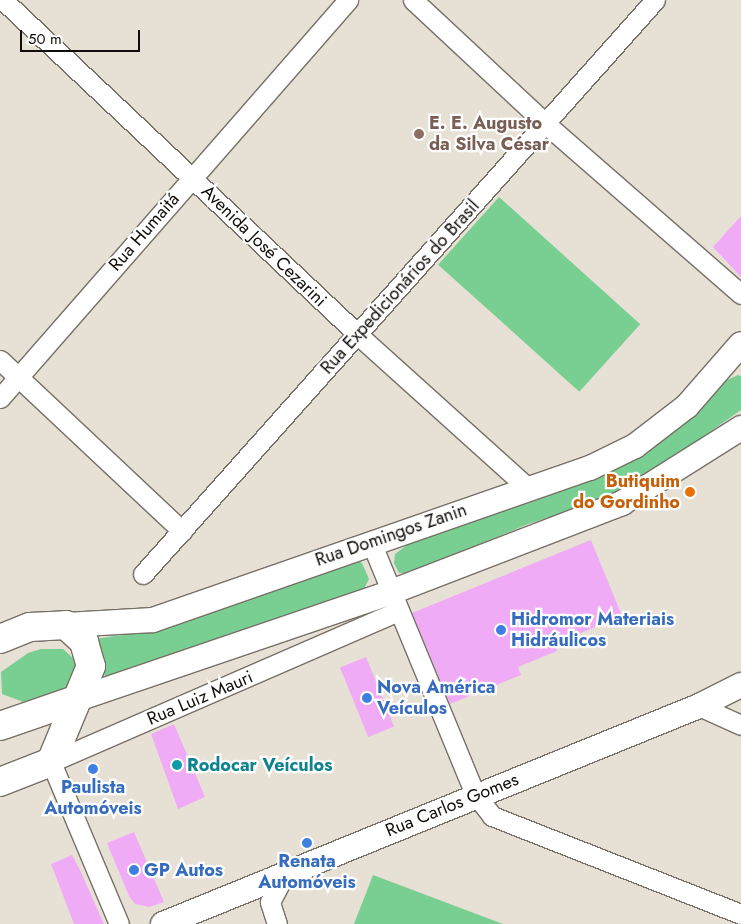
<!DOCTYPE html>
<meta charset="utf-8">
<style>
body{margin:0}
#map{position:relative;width:741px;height:924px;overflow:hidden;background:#e7e0d5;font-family:Jost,sans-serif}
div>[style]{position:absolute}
.green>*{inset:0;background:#79cf91;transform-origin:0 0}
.building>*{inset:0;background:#efabf6;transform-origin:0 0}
.roads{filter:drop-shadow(1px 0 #777067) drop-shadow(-1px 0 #777067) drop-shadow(0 1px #777067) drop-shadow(0 -1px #777067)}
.minor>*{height:19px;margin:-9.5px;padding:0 9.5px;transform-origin:9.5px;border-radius:9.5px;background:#fff}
.tertiary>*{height:24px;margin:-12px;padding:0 12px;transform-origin:12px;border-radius:12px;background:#fff}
.primary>*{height:28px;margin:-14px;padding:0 14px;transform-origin:14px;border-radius:14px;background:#fff}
.dots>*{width:14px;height:14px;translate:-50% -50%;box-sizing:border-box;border:2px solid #fff;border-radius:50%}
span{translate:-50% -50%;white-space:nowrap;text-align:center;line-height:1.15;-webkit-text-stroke:4.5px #fff;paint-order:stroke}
.education-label{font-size:18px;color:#785e54;font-weight:700}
.left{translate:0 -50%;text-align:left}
.street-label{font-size:18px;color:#0f0c09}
.food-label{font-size:18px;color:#c56008;font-weight:700}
.right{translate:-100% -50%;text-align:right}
.shop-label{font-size:18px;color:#366cbe;font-weight:700}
.culture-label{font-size:18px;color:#0d838f;font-weight:700}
.scale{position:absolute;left:20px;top:30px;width:120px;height:22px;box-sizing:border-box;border:2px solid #0f0c09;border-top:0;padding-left:6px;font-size:15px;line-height:18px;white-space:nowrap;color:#0f0c09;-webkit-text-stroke:4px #fff;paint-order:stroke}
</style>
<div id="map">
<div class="green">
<i style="left:499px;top:197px;width:190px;height:91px;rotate:42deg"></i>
<i style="clip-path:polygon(738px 375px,741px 376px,741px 410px,620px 495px,528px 524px,412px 573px,399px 573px,394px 563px,395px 554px,407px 545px,576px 483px,688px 417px,725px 381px)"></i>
<i style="clip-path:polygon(354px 559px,362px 563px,369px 579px,362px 593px,107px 684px,95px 639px,155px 630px)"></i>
<i style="clip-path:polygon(41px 649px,63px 649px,73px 658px,78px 674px,64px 692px,26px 703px,2px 694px,1px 672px,28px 653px)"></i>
<i style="clip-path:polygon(373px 875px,503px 924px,354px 924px)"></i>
</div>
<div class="building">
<i style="clip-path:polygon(741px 216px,741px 277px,713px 247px)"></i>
<i style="clip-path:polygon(591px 540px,622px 616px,554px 644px,557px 651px,518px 667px,521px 675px,450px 704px,412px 613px)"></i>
<i style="left:366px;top:657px;width:75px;height:28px;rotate:68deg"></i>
<i style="clip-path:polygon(174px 724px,205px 797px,178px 809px,151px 734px)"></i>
<i style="clip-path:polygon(134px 832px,164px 902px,149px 907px,135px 904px,129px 896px,107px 843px)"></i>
<i style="clip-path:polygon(72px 855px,80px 870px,104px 924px,74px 924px,51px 864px)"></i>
</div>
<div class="roads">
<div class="minor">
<i style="left:3px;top:0;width:487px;rotate:43.3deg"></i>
<i style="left:357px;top:334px;width:232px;rotate:42deg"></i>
<i style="left:413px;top:0;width:183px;rotate:43deg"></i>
<i style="left:547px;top:125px;width:257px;rotate:41.1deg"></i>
<i style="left:0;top:360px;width:250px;rotate:43.2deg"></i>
<i style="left:0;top:398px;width:529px;rotate:-48.83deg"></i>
<i style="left:371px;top:542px;width:273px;rotate:67.6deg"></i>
<i style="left:475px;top:794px;width:28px;rotate:52deg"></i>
<i style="left:492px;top:816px;width:268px;rotate:21.5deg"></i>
<i style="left:143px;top:574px;width:769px;rotate:-48.27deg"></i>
<i style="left:699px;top:706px;width:46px;rotate:24.3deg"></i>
<i style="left:119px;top:924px;width:176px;rotate:-112.8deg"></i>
<i style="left:51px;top:762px;width:378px;rotate:-23.5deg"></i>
<i style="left:277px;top:924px;width:23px;rotate:-108deg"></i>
<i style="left:270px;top:902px;width:32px;rotate:-62deg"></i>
</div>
<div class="tertiary">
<i style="left:66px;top:625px;width:87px;rotate:-3.3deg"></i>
<i style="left:153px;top:620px;width:463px;rotate:-19.2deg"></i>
<i style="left:590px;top:468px;width:50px;rotate:-26.1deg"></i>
<i style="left:635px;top:446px;width:66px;rotate:-37.6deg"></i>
<i style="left:687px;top:406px;width:82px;rotate:-48.9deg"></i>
<i style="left:75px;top:700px;width:332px;rotate:-18.8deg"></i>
<i style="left:389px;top:593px;width:250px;rotate:-21.1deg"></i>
<i style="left:622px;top:503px;width:141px;rotate:-32.2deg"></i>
<i style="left:163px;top:924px;width:579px;rotate:-22.13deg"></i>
<i style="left:699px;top:706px;width:47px;rotate:-26.6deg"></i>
</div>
<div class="primary">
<i style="left:0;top:639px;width:32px;rotate:-22deg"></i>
<i style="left:30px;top:627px;width:36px;rotate:-3deg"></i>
<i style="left:66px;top:625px;width:25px;rotate:43deg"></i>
<i style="left:84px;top:642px;width:25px;rotate:74deg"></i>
<i style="left:91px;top:666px;width:104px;rotate:112.6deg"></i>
<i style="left:51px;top:762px;width:55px;rotate:158.6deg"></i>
<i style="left:0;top:726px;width:79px;rotate:-19.1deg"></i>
</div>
</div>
<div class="dots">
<i style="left:419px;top:134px;background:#8d6e63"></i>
<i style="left:690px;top:492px;background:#e8710a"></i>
<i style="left:501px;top:630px;background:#3f7fe0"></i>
<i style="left:367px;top:698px;background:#3f7fe0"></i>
<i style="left:177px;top:765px;background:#0f9aa8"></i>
<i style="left:93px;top:769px;background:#3f7fe0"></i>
<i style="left:307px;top:843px;background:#3f7fe0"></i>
<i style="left:134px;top:870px;background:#3f7fe0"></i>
</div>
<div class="education-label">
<span class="left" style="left:429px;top:134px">E. E. Augusto<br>da Silva César</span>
</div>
<div class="street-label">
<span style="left:144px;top:232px;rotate:-49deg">Rua Humaitá</span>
<span style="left:264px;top:246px;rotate:44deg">Avenida José Cezarini</span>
<span style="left:400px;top:287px;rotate:-48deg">Rua Expedicionários do Brasil</span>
<span style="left:391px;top:535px;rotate:-19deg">Rua Domingos Zanin</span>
<span style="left:200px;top:698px;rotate:-23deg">Rua Luiz Mauri</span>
<span style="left:452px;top:805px;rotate:-22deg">Rua Carlos Gomes</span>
</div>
<div class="food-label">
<span class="right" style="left:680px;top:492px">Butiquim<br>do Gordinho</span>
</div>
<div class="shop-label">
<span class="left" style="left:511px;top:630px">Hidromor Materiais<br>Hidráulicos</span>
<span class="left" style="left:377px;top:698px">Nova América<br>Veículos</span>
<span style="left:93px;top:798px">Paulista<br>Automóveis</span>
<span style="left:307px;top:872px">Renata<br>Automóveis</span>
<span class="left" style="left:144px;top:870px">GP Autos</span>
</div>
<div class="culture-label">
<span class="left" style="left:187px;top:765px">Rodocar Veículos</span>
</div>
<div class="scale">50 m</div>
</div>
